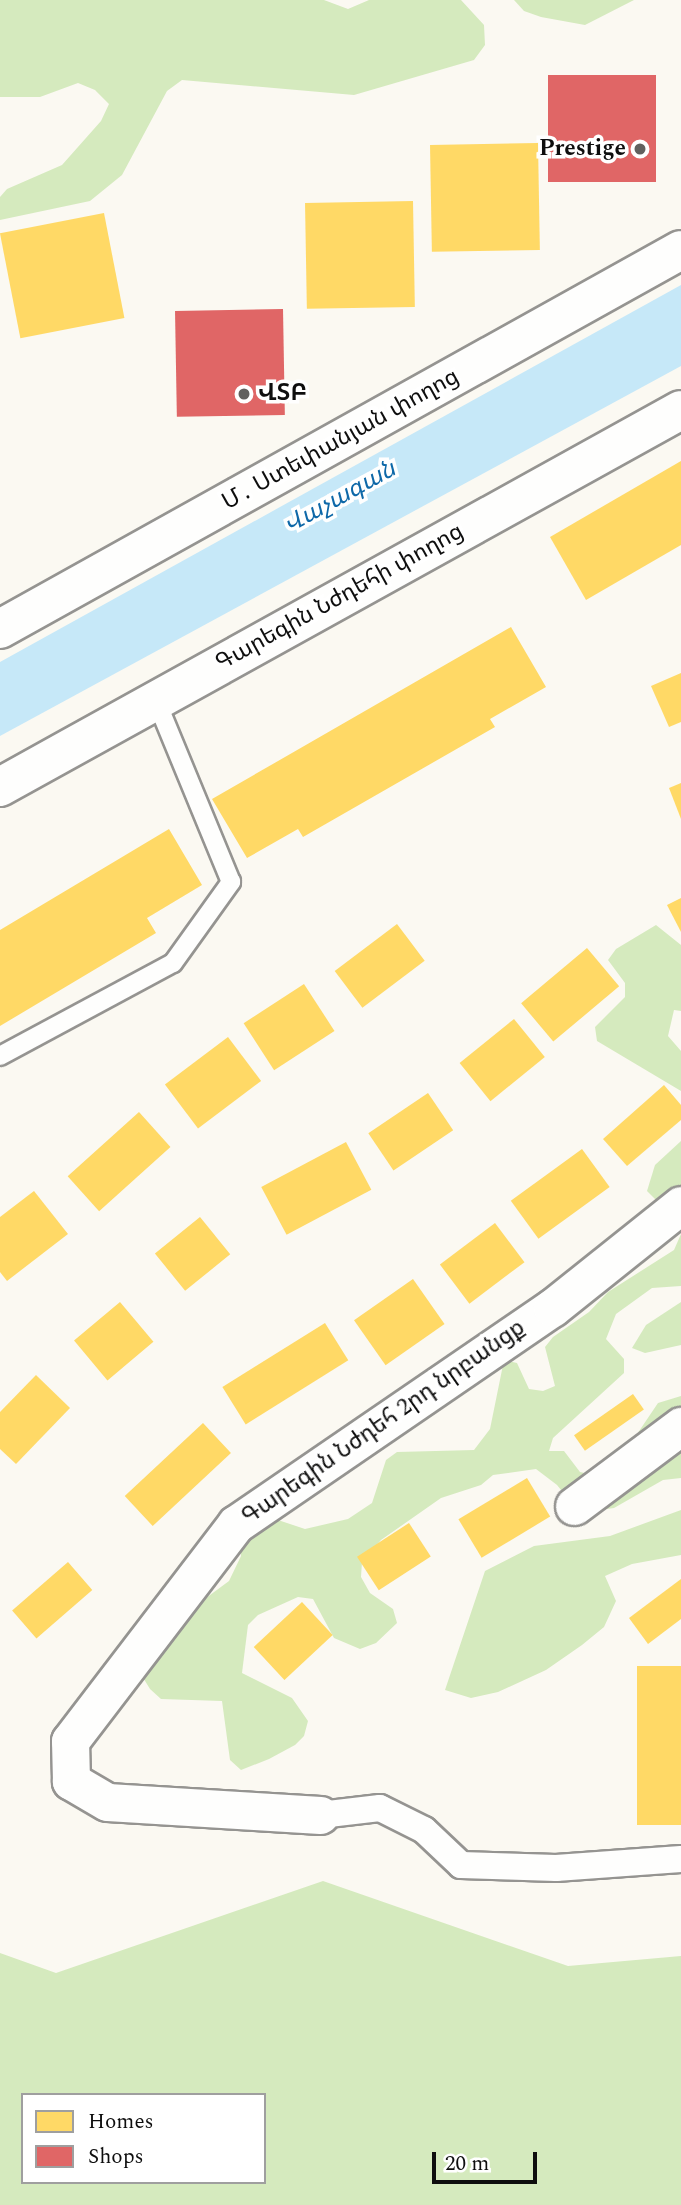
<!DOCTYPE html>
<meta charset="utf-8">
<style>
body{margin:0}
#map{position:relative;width:681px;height:2205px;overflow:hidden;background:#fbf9f2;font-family:Spectral,"Noto Sans Armenian",serif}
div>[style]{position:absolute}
.forest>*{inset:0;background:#d5eabe}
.water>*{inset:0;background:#c6e8f8}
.homes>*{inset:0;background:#ffd966;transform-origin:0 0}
.shops>*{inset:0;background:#e06666;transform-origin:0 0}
.roads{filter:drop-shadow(2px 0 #959491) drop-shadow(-2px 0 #959491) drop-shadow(0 2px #959491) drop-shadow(0 -2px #959491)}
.service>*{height:18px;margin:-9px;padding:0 9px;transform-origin:9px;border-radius:9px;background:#fefefd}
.pedestrian>*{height:26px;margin:-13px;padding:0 13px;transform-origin:13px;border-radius:13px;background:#fefefd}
.minor>*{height:37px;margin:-18.5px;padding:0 18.5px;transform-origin:18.5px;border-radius:18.5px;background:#fefefd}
.tertiary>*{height:38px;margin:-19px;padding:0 19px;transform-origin:19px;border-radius:19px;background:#fefefd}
.dots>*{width:19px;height:19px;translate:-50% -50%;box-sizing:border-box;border:4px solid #fff;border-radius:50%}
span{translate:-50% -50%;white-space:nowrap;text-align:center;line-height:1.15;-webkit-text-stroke:7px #fff;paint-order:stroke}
.poi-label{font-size:23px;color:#0e0e0e;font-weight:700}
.right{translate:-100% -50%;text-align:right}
.left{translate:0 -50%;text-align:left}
.street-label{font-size:23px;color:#0e0e0e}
.water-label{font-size:24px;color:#0e68a8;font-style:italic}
.legend{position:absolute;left:21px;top:2093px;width:245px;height:91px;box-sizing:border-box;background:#fff;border:2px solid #9f9f9f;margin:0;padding:9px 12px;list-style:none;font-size:21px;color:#0e0e0e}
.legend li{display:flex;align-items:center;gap:14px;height:35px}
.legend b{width:35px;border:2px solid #9f9f9f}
.scale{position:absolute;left:432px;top:2152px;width:105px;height:32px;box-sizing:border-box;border:4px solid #0e0e0e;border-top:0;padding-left:9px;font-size:21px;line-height:24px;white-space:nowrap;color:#0e0e0e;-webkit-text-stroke:5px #fff;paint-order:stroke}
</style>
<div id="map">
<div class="forest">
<i style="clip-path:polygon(0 0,324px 0,348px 9px,369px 0,461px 0,484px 25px,485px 45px,474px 60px,354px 95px,182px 80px,167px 91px,122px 175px,90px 201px,0 220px,0 197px,7px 189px,62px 165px,101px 121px,109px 104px,95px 90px,78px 83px,40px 97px,0 97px)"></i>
<i style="clip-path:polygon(514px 0,634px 0,585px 25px,541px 17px,524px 11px)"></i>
<i style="clip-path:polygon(656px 925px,681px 945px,681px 1011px,674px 1010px,668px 1036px,681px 1051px,681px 1091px,597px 1041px,595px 1027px,625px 997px,625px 983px,608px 960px,616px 949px)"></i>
<i style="clip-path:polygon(681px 1141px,681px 1211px,657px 1201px,647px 1191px,655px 1165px)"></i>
<i style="clip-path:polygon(681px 1234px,681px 1286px,652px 1288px,616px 1314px,606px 1339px,624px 1359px,624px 1373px,553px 1438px,549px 1451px,564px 1451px,580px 1472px,594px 1475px,627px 1449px,658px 1403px,681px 1396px,681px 1478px,663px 1480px,614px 1508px,600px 1510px,574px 1506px,557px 1485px,536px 1469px,493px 1475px,481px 1485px,441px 1498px,381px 1540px,362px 1562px,361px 1577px,370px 1593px,393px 1609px,397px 1623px,376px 1643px,360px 1649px,334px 1638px,313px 1599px,298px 1597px,258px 1615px,248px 1625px,242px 1673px,292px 1698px,308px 1721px,304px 1736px,295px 1745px,269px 1759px,241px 1770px,230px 1760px,222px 1701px,161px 1699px,150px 1689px,142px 1676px,192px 1602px,206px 1598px,229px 1581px,241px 1556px,240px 1542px,263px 1515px,305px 1529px,348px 1519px,372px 1503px,386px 1460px,397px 1452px,474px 1450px,490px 1429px,504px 1360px,517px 1363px,529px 1389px,543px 1391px,555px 1386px,545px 1347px,553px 1337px,589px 1312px,608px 1292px,674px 1250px)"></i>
<i style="clip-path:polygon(681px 1302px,681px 1345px,645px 1353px,632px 1348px,646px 1325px)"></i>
<i style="clip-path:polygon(681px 1510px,681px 1555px,632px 1564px,605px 1576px,616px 1601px,604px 1627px,582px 1645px,546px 1670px,498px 1692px,471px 1698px,445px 1690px,485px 1571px,534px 1546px,610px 1536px)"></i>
<i style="clip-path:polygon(evenodd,323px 1881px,568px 1966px,681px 1956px,681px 2205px,0 2205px,0 1953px,56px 1973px,323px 1881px,23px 2095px,264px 2095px,264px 2182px,23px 2182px,23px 2095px)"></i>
</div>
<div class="water">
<i style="clip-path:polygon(681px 285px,681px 366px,0 736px,0 662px)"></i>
</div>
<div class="homes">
<i style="left:538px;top:143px;width:107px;height:108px;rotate:89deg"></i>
<i style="left:413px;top:201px;width:106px;height:108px;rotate:89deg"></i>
<i style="left:104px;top:213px;width:107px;height:106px;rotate:79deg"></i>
<i style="clip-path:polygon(681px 461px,681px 545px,586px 600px,550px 537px)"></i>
<i style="clip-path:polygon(511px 627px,546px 687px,490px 719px,495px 727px,303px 837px,298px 829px,247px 858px,212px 799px)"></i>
<i style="clip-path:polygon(681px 673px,681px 722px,669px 727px,651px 686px)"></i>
<i style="clip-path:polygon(681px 783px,681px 819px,669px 788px)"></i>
<i style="clip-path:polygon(169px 829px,202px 885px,147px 918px,156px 933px,0 1026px,0 930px)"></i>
<i style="clip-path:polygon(681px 898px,681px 932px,667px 905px)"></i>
<i style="left:397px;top:924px;width:46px;height:78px;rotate:53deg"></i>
<i style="left:587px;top:948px;width:50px;height:86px;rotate:50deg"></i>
<i style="left:304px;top:984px;width:56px;height:72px;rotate:57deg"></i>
<i style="left:514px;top:1019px;width:49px;height:70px;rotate:51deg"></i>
<i style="left:228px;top:1037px;width:55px;height:79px;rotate:53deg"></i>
<i style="clip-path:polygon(664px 1085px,681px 1105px,681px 1120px,627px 1166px,603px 1139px)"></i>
<i style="left:428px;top:1093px;width:45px;height:72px;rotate:56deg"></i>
<i style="left:139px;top:1112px;width:47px;height:96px;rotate:48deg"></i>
<i style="left:346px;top:1142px;width:54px;height:96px;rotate:62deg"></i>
<i style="left:582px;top:1149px;width:47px;height:88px;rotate:54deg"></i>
<i style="clip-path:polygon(34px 1191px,68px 1234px,7px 1281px,0 1272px,0 1217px)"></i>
<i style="left:200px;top:1217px;width:48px;height:58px;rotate:51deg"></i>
<i style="left:495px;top:1223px;width:49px;height:69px;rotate:53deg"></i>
<i style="left:413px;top:1279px;width:55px;height:72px;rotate:55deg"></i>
<i style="left:120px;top:1302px;width:52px;height:60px;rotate:50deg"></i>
<i style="left:325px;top:1323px;width:44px;height:121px;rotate:58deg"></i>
<i style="clip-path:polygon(36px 1375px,70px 1408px,16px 1464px,0 1449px,0 1412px)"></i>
<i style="left:633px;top:1394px;width:19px;height:72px;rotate:55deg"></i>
<i style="left:203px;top:1423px;width:41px;height:107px;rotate:47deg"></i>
<i style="left:527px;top:1478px;width:45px;height:80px;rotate:59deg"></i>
<i style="left:409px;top:1523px;width:40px;height:62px;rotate:57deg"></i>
<i style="left:68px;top:1562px;width:37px;height:74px;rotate:49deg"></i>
<i style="clip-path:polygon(681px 1579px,681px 1619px,648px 1644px,629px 1618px)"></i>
<i style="left:302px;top:1602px;width:45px;height:66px;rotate:47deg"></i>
<i style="left:681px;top:1666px;width:159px;height:44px;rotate:90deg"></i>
</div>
<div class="shops">
<i style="left:548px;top:75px;width:108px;height:107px"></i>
<i style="left:283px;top:309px;width:106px;height:108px;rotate:89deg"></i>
</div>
<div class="roads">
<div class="service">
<i style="left:0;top:1056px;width:196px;rotate:-28.3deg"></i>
<i style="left:173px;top:963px;width:100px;rotate:-54.4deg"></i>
<i style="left:231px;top:882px;width:197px;rotate:-112.4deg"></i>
</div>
<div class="pedestrian">
<i style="left:320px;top:1815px;width:60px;rotate:-6.7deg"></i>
<i style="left:380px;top:1808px;width:49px;rotate:26.6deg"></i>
<i style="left:424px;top:1830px;width:51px;rotate:43.4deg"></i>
<i style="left:461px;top:1865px;width:95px;rotate:1.8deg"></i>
<i style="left:556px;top:1868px;width:125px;rotate:-4.1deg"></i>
</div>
<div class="minor">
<i style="left:574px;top:1506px;width:134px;rotate:-36.8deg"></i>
<i style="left:320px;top:1815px;width:213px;rotate:-176.5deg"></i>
<i style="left:107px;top:1802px;width:42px;rotate:-149.7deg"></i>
<i style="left:71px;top:1781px;width:40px;rotate:-91.4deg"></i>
<i style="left:70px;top:1741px;width:273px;rotate:-52.6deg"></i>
<i style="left:236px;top:1524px;width:383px;rotate:-34.4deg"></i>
<i style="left:552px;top:1308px;width:165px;rotate:-38.6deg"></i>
</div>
<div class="tertiary">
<i style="left:0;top:629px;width:779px;rotate:-29.1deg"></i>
<i style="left:0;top:787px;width:778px;rotate:-28.97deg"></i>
</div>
</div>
<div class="dots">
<i style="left:640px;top:149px;background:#61605e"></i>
<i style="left:244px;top:394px;background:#61605e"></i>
</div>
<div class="poi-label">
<span class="right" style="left:626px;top:149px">Prestige</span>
<span class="left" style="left:258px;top:394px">ՎՏԲ</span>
</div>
<div class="street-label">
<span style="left:341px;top:440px;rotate:-29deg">Մ․ Ստեփանյան փողոց</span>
<span style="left:340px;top:598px;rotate:-29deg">Գարեգին Նժդեհի փողոց</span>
<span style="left:384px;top:1423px;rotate:-35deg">Գարեգին Նժդեհ 2րդ նրբանցք</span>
</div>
<div class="water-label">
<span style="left:340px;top:498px;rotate:-29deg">Վաչագան</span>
</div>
<ul class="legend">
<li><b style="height:19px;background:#ffd966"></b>Homes</li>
<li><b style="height:19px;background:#e06666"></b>Shops</li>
</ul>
<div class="scale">20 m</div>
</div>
